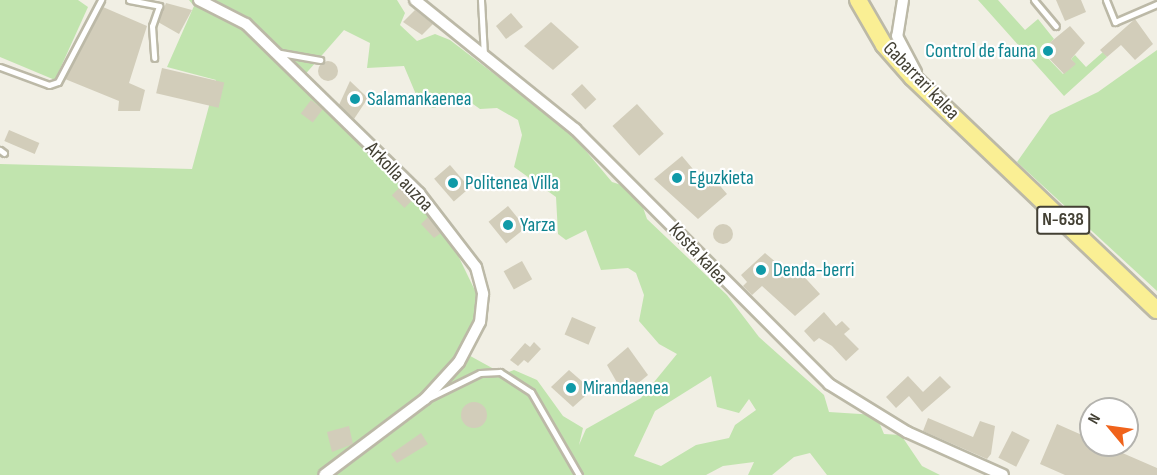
<!DOCTYPE html>
<style>
body{margin:0}
#map{position:relative;width:1157px;height:475px;overflow:hidden;background:#f1efe4;font-family:"Sofia Sans Condensed",sans-serif}
div>[style]{position:absolute}
.green>*{inset:0;background:#c1e4ae}
.building>*{inset:0;background:#d2cdba;transform-origin:0 0}
.round{border-radius:50%}
.roads{filter:drop-shadow(2px 0 #bcb9a7) drop-shadow(-2px 0 #bcb9a7) drop-shadow(0 2px #bcb9a7) drop-shadow(0 -2px #bcb9a7)}
.lane>*{height:5px;margin:-2.5px;padding:0 2.5px;transform-origin:2.5px;border-radius:2.5px;background:#fff}
.street>*{height:10px;margin:-5px;padding:0 5px;transform-origin:5px;border-radius:5px;background:#fff}
.primary>*{height:16px;margin:-8px;padding:0 8px;transform-origin:8px;border-radius:8px;background:#faef94}
.dots>*{width:16px;height:16px;translate:-50% -50%;box-sizing:border-box;border:3px solid #fff;border-radius:50%}
span{translate:-50% -50%;white-space:nowrap;text-align:center;line-height:1.15;-webkit-text-stroke:4.5px #fff;paint-order:stroke}
.shield-label span{padding:2px 4px;background:#fff;border:2px solid;border-radius:4px;-webkit-text-stroke-width:0}
.shield-label{font-size:18px;color:#434034;font-weight:700}
.culture-label{font-size:20px;color:#0d838f}
.right{translate:-100% -50%;text-align:right}
.left{translate:0 -50%;text-align:left}
.street-label{font-size:20px;color:#434034}
.north{position:absolute;left:1079px;top:397px;width:60px;height:60px;box-sizing:border-box;background:#fff;border:2px solid #b4b3ae;border-radius:50%;rotate:299deg;font-size:16px;font-weight:700;line-height:24px;text-align:center;color:#434034}
.north::after{content:'';display:block;margin:auto;width:21px;height:27px;background:#f0631b;clip-path:polygon(50% 0,100% 100%,50% 72%,0 100%)}
</style>
<div id="map">
<div class="green">
<i style="clip-path:polygon(0 0,78px 0,88px 7px,55px 80px,0 57px)"></i>
<i style="clip-path:polygon(evenodd,189px 0,397px 0,405px 13px,400px 25px,417px 41px,435px 34px,450px 40px,570px 132px,612px 182px,637px 190px,647px 219px,727px 295px,759px 337px,824px 395px,829px 412px,876px 415px,884px 434px,901px 435px,922px 466px,940px 475px,827px 475px,810px 453px,794px 457px,772px 475px,748px 475px,754px 462px,723px 466px,706px 475px,0 475px,0 164px,192px 169px,216px 80px,167px 67px,194px 6px,189px 0,344px 30px,370px 43px,367px 68px,404px 66px,420px 104px,434px 108px,463px 97px,480px 109px,497px 108px,518px 120px,522px 135px,514px 167px,556px 197px,558px 234px,566px 240px,586px 230px,601px 270px,628px 268px,636px 273px,644px 295px,639px 321px,659px 344px,677px 354px,641px 398px,586px 429px,579px 445px,583px 428px,563px 416px,537px 380px,514px 370px,503px 374px,463px 352px,482px 305px,451px 241px,420px 193px,302px 78px,344px 30px,189px 0,711px 376px,717px 407px,739px 413px,749px 399px,756px 410px,735px 425px,729px 438px,696px 445px,661px 466px,634px 456px,655px 411px,711px 376px)"></i>
<i style="clip-path:polygon(978px 0,998px 0,1025px 30px,1038px 19px,1054px 39px,1041px 51px,1063px 74px,1075px 64px,1071px 59px,1075px 55px,1086px 67px,1103px 52px,1107px 57px,1064px 96px)"></i>
<i style="clip-path:polygon(1157px 50px,1157px 291px,1017px 162px,1050px 115px,1098px 92px)"></i>
</div>
<div class="building">
<i style="clip-path:polygon(1056px 0,1081px 0,1086px 12px,1065px 21px)"></i>
<i style="clip-path:polygon(166px 3px,192px 10px,179px 34px,158px 22px)"></i>
<i style="clip-path:polygon(103px 7px,147px 26px,129px 83px,145px 90px,140px 111px,118px 111px,119px 101px,65px 79px)"></i>
<i style="clip-path:polygon(415px 10px,433px 24px,422px 35px,403px 22px)"></i>
<i style="clip-path:polygon(511px 13px,523px 27px,506px 39px,496px 26px)"></i>
<i style="clip-path:polygon(1135px 19px,1153px 44px,1135px 60px,1121px 45px,1107px 57px,1100px 50px)"></i>
<i style="clip-path:polygon(551px 22px,579px 47px,553px 70px,524px 46px)"></i>
<i style="clip-path:polygon(1070px 26px,1085px 43px,1071px 59px,1076px 64px,1064px 74px,1041px 50px)"></i>
<i class="round" style="left:318px;top:61px;width:20px;height:20px"></i>
<i style="left:162px;top:68px;width:64px;height:26px;rotate:13deg"></i>
<i style="clip-path:polygon(350px 81px,368px 98px,354px 119px,339px 105px)"></i>
<i style="left:582px;top:84px;width:21px;height:15px;rotate:47deg"></i>
<i style="left:311px;top:100px;width:15px;height:17px;rotate:37deg"></i>
<i style="left:637px;top:104px;width:40px;height:33px;rotate:48deg"></i>
<i style="left:9px;top:130px;width:33px;height:12px;rotate:23deg"></i>
<i style="clip-path:polygon(682px 156px,708px 187px,715px 180px,727px 194px,698px 219px,654px 179px)"></i>
<i style="left:450px;top:165px;width:30px;height:21px;rotate:49deg"></i>
<i style="left:401px;top:186px;width:18px;height:13px;rotate:45deg"></i>
<i style="left:508px;top:206px;width:28px;height:25px;rotate:51deg"></i>
<i style="clip-path:polygon(428px 217px,441px 233px,434px 238px,421px 224px)"></i>
<i class="round" style="left:713px;top:224px;width:20px;height:20px"></i>
<i style="clip-path:polygon(765px 253px,791px 275px,797px 269px,820px 294px,795px 316px,762px 286px,752px 295px,743px 286px,747px 282px,741px 275px)"></i>
<i style="left:522px;top:261px;width:21px;height:21px;rotate:61deg"></i>
<i style="clip-path:polygon(824px 312px,836px 326px,842px 321px,850px 329px,844px 334px,859px 349px,846px 361px,832px 346px,819px 338px,814px 342px,804px 331px)"></i>
<i style="left:572px;top:317px;width:26px;height:19px;rotate:23deg"></i>
<i style="clip-path:polygon(534px 342px,541px 349px,528px 363px,524px 360px,518px 366px,510px 360px,525px 343px,530px 347px)"></i>
<i style="clip-path:polygon(628px 347px,648px 375px,624px 395px,607px 365px)"></i>
<i style="clip-path:polygon(569px 370px,592px 390px,573px 407px,551px 387px)"></i>
<i style="clip-path:polygon(908px 376px,923px 392px,940px 376px,951px 387px,922px 412px,909px 396px,896px 408px,886px 397px)"></i>
<i class="round" style="left:461px;top:402px;width:26px;height:26px"></i>
<i style="clip-path:polygon(928px 418px,973px 437px,980px 421px,995px 426px,991px 454px,987px 459px,923px 431px)"></i>
<i style="clip-path:polygon(1057px 424px,1091px 439px,1091px 445px,1104px 445px,1157px 468px,1157px 475px,1065px 475px,1040px 464px)"></i>
<i style="clip-path:polygon(349px 426px,353px 444px,332px 452px,327px 432px)"></i>
<i style="left:1012px;top:431px;width:20px;height:30px;rotate:27deg"></i>
<i style="clip-path:polygon(421px 433px,428px 444px,397px 463px,391px 454px)"></i>
</div>
<div class="roads">
<div class="lane">
<i style="left:129px;top:0;width:31px;rotate:11deg"></i>
<i style="left:159px;top:6px;width:21px;rotate:109deg"></i>
<i style="left:152px;top:26px;width:32px;rotate:86deg"></i>
<i style="left:481px;top:0;width:55px;rotate:86.9deg"></i>
<i style="left:1034px;top:0;width:34px;rotate:50deg"></i>
<i style="left:1106px;top:0;width:24px;rotate:68deg"></i>
<i style="left:1115px;top:22px;width:46px;rotate:-23.2deg"></i>
<i style="left:275px;top:52px;width:46px;rotate:10.1deg"></i>
<i style="left:0;top:67px;width:52px;rotate:20.2deg"></i>
<i style="left:49px;top:85px;width:9px;rotate:-18deg"></i>
<i style="left:58px;top:82px;width:93px;rotate:-62.3deg"></i>
<i style="left:0;top:150px;width:5px;rotate:37deg"></i>
<i style="left:427px;top:399px;width:59px;rotate:-26.1deg"></i>
<i style="left:480px;top:373px;width:20px;rotate:-3deg"></i>
<i style="left:500px;top:372px;width:37px;rotate:33deg"></i>
<i style="left:531px;top:392px;width:96px;rotate:60deg"></i>
</div>
<div class="street">
<i style="left:199px;top:0;width:53px;rotate:27.1deg"></i>
<i style="left:246px;top:24px;width:242px;rotate:44.3deg"></i>
<i style="left:419px;top:193px;width:93px;rotate:52.4deg"></i>
<i style="left:476px;top:267px;width:28px;rotate:75deg"></i>
<i style="left:483px;top:294px;width:28px;rotate:96deg"></i>
<i style="left:480px;top:322px;width:45px;rotate:117.7deg"></i>
<i style="left:459px;top:362px;width:50px;rotate:132.6deg"></i>
<i style="left:425px;top:399px;width:126px;rotate:143deg"></i>
<i style="left:415px;top:0;width:206px;rotate:38.9deg"></i>
<i style="left:575px;top:129px;width:360px;rotate:45.1deg"></i>
<i style="left:829px;top:384px;width:92px;rotate:31.6deg"></i>
<i style="left:907px;top:432px;width:105px;rotate:24.1deg"></i>
<i style="left:903px;top:0;width:36px;rotate:99deg"></i>
<i style="left:897px;top:36px;width:41px;rotate:62.2deg"></i>
</div>
<div class="primary">
<i style="left:858px;top:0;width:52px;rotate:60deg"></i>
<i style="left:884px;top:45px;width:43px;rotate:48.8deg"></i>
<i style="left:912px;top:77px;width:338px;rotate:43.6deg"></i>
</div>
</div>
<div class="dots">
<i style="left:1048px;top:51px;background:#0f9aa8"></i>
<i style="left:355px;top:99px;background:#0f9aa8"></i>
<i style="left:677px;top:178px;background:#0f9aa8"></i>
<i style="left:453px;top:183px;background:#0f9aa8"></i>
<i style="left:508px;top:225px;background:#0f9aa8"></i>
<i style="left:761px;top:270px;background:#0f9aa8"></i>
<i style="left:571px;top:388px;background:#0f9aa8"></i>
</div>
<div class="shield-label">
<span style="left:1063px;top:220px">N-638</span>
</div>
<div class="culture-label">
<span class="right" style="left:1036px;top:51px">Control de fauna</span>
<span class="left" style="left:367px;top:99px">Salamankaenea</span>
<span class="left" style="left:689px;top:178px">Eguzkieta</span>
<span class="left" style="left:465px;top:183px">Politenea Villa</span>
<span class="left" style="left:520px;top:225px">Yarza</span>
<span class="left" style="left:773px;top:270px">Denda-berri</span>
<span class="left" style="left:583px;top:388px">Mirandaenea</span>
</div>
<div class="street-label">
<span style="left:921px;top:81px;rotate:46deg">Gabarrari kalea</span>
<span style="left:399px;top:177px;rotate:46deg">Arkolla auzoa</span>
<span style="left:698px;top:254px;rotate:47deg">Kosta kalea</span>
</div>
<div class="north">N</div>
</div>
